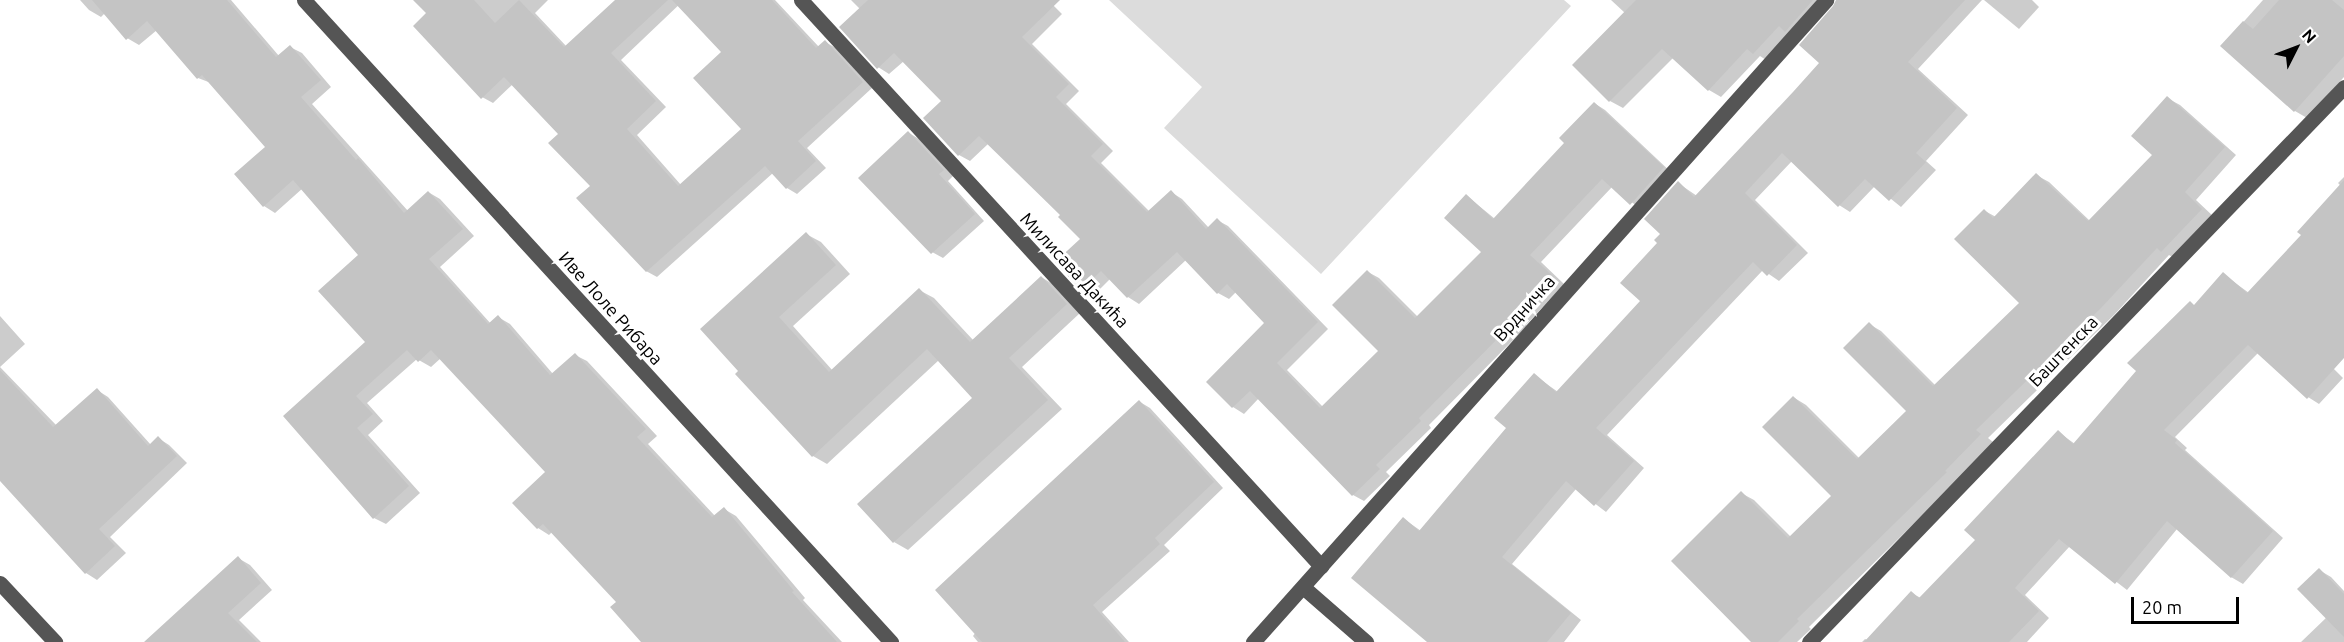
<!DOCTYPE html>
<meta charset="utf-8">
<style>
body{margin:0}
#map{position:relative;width:2344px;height:642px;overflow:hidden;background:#fff;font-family:Ubuntu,sans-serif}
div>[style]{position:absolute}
.green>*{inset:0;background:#dcdcdc}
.shadow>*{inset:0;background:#0003}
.building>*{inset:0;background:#c4c4c4}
.minor>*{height:15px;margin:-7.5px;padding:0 7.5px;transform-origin:7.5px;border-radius:7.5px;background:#555}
span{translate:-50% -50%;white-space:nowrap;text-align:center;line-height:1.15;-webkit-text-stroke:6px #fff;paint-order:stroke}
.street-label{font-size:18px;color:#000}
.north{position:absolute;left:2266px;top:18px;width:60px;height:60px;-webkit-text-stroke:4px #fff;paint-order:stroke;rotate:48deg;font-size:16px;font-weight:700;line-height:24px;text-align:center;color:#000}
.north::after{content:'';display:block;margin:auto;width:21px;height:27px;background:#000;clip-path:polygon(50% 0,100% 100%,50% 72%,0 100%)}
.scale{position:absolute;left:2131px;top:597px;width:108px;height:27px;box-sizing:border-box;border:3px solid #000;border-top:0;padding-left:8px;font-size:18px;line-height:21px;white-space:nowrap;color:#000;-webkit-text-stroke:4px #fff;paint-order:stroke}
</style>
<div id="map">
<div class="green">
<i style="clip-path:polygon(1109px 0,1564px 0,1571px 6px,1321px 274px,1164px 128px,1202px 87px)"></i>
</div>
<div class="shadow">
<i style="clip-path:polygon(80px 0,231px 0,279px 56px,290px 47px,302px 53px,331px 87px,312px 104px,408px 211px,428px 192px,440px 199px,474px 236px,440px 267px,491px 324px,498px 317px,510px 324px,553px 374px,575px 355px,587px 361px,657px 436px,648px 444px,715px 516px,724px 509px,736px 516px,805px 598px,803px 600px,842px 642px,643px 642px,618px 602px,552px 532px,549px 535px,538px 528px,547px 472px,441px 358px,431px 367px,417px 359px,367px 403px,383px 421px,368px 435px,420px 493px,386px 524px,374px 518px,285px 416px,368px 342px,360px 255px,303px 188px,275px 213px,264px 206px,267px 147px,211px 83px,198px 78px,157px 30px,139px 45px,127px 38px,105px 13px,101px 17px,89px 10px)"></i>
<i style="clip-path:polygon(415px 0,548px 0,535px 13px,567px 47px,617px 0,684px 0,621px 60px,666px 107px,637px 135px,681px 185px,743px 129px,724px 52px,697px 0,775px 0,819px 47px,825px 42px,836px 48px,872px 88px,807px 148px,826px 168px,797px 194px,787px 188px,773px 173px,657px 277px,646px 271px,560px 134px,513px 84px,493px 103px,482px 97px,428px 14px)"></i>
<i style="clip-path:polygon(851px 0,1048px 0,1062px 14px,1032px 44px,1079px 91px,1066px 104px,1113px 151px,1101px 163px,1150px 212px,1171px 192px,1182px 199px,1209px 228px,1217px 220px,1228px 226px,1328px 329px,1287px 370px,1323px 407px,1380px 351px,1368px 272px,1379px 278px,1418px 317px,1483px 252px,1467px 196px,1495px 219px,1566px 143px,1594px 103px,1605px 110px,1674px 175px,1642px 210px,1612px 187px,1541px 262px,1564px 284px,1526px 325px,1527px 326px,1429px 425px,1431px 428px,1386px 472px,1390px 476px,1364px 501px,1353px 495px,1259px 398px,1244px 414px,1233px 407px,1208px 382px,1266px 323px,1236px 292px,1229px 299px,1218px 293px,1186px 260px,1139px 304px,1128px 297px,1110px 279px,1093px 296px,1082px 289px,1082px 239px,1062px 215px,988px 144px,970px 161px,959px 155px,943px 101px,904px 61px,889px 74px,878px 67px,860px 9px)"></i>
<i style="clip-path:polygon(1611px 0,1830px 0,1766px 60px,1760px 56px,1721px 97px,1709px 90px,1673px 58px,1623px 108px,1610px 101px,1625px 13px)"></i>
<i style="clip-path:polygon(1877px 0,1982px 0,1918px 69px,1968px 115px,1926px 161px,1936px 170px,1901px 207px,1875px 186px,1850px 212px,1839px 205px,1792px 161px,1755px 200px,1808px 253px,1779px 281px,1763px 270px,1607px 435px,1644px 468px,1606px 512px,1576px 489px,1512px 564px,1581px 620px,1564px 642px,1431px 642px,1404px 519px,1421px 531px,1508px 428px,1534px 375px,1558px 392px,1642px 301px,1678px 183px,1697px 196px,1742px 151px)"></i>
<i style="clip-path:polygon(1984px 0,2032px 0,2039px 7px,2019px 29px)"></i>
<i style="clip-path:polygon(2263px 0,2344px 0,2344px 77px,2307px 118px,2295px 111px,2222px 46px)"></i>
<i style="clip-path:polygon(2167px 98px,2180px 105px,2236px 155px,2196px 200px,2214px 217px,2174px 258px,2169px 255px,2114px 315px,1988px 438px,1993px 442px,1958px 480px,1809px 627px,1811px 629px,1797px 642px,1753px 642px,1741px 493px,1754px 500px,1791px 537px,1833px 496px,1793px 397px,1806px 405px,1860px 459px,1908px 411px,1869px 324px,1881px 331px,1936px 386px,2021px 303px,1985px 211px,1996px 217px,2036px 175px,2049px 182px,2090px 221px,2154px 154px)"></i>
<i style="clip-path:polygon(909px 133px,919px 139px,953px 176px,948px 181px,984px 221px,943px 258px,932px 252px)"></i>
<i style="clip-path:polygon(2344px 177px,2344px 352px,2331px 366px,2343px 378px,2319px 404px,2308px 397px,2258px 353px,2175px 437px,2187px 448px,2185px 450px,2283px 538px,2243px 584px,2231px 577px,2177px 529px,2127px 590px,2070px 546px,2025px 595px,2049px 618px,2027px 642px,1862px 642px,1865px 639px,1868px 640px,1911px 593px,1921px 598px,1977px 540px,2058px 432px,2075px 444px,2223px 274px,2249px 293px,2303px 235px,2341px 186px,2338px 183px)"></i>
<i style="clip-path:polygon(806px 234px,821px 242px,850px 274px,793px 326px,833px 371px,919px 290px,934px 298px,974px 341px,1041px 277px,1056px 286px,1080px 313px,1022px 367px,1062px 409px,908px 550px,894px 542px,974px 398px,939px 360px,827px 464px,813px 456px,737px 374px)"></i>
<i style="clip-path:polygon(0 316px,25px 344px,0 367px,57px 426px,97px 390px,108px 397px,151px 445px,158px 438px,169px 445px,187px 463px,110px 537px,126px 553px,97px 580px,86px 573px,0 476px)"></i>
<i style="clip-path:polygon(1140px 402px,1150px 408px,1223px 488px,1164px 545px,1170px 551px,1102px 612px,1129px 642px,978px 642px,973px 636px)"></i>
<i style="clip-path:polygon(238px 558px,250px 565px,272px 590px,239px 620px,261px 642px,148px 642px)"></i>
<i style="clip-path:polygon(2319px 570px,2331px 577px,2344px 591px,2344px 642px,2301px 642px,2327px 617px)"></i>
</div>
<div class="building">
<i style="clip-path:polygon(92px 0,227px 0,276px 57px,290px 45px,321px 80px,301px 97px,356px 160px,358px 158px,404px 213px,428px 191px,463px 229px,429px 259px,488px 324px,498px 315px,550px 375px,575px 353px,646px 429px,637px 437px,712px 517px,724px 507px,794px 591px,792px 592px,837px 642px,641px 642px,610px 607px,616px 602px,543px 524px,537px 529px,512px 503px,545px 472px,431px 350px,418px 362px,407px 350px,356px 396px,373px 414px,357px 428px,409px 486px,373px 519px,283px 416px,365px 342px,318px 291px,358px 255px,293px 180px,263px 207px,234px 174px,265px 147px,202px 75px,197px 79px,147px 21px,126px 40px)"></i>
<i style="clip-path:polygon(413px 0,474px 0,495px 23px,519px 0,564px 47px,615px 0,668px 0,611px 53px,656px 101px,627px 129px,678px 186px,741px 129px,693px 78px,721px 52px,672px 0,772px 0,816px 48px,825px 40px,863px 82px,798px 141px,816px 161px,786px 189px,765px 166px,646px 272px,576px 198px,590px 186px,548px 143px,558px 134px,504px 77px,481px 99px,413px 26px,426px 13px)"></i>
<i style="clip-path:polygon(868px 0,1060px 0,1022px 37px,1069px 84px,1056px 97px,1103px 144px,1091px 156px,1147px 212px,1171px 190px,1206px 229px,1217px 218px,1318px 322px,1277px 363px,1320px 408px,1378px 351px,1332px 305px,1367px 270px,1415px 318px,1481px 252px,1444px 218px,1466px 194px,1493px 219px,1564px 143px,1559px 138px,1594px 102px,1664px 167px,1630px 205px,1602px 179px,1530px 255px,1554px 277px,1515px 318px,1517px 319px,1419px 418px,1421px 421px,1376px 465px,1380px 469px,1352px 496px,1250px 391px,1232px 408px,1206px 382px,1264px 323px,1227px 284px,1217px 294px,1177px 252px,1127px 298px,1101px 271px,1081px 290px,1055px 262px,1080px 239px,1058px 217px,1060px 215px,979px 136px,958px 156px,923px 118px,941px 101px,894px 53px,877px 69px,839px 27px)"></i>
<i style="clip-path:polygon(1636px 0,1813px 0,1785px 32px,1779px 26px,1753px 54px,1747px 49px,1708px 91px,1662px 49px,1609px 102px,1572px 65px)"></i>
<i style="clip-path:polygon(1836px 0,1965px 0,1908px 62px,1957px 108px,1916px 153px,1926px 162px,1889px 201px,1865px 179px,1838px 207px,1782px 153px,1745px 193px,1797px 245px,1767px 276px,1753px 262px,1596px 428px,1634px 461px,1594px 506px,1566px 481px,1502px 557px,1571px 613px,1547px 642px,1427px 642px,1351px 578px,1403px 517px,1419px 531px,1506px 428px,1494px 418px,1534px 373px,1556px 392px,1640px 301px,1620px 283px,1657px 243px,1654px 240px,1660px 234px,1644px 219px,1678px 181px,1694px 197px,1793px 92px,1819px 63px,1799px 45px,1833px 6px)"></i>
<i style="clip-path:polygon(2279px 0,2332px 0,2344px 10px,2344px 56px,2294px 112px,2220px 46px,2243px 21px,2253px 29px)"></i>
<i style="clip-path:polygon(2167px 96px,2225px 147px,2185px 192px,2202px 209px,2161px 252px,2157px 248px,2101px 308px,1976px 430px,1981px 434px,1945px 471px,1947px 472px,1797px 619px,1799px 621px,1778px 642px,1751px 642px,1671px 561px,1741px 491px,1788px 538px,1831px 496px,1762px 427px,1793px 396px,1857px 459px,1906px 411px,1843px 348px,1869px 322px,1933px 386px,2019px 303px,1954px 239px,1984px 209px,1993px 218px,2036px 173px,2088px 221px,2152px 155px,2131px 136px)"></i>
<i style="clip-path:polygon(908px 131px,944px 170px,939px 174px,975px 214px,931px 254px,858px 178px)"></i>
<i style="clip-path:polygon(2344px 180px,2344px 358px,2307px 399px,2248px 345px,2164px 430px,2177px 440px,2175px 443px,2273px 531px,2231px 578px,2167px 521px,2115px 584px,2059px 539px,2015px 588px,2039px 611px,2009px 642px,1864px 642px,1911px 591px,1919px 598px,1975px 540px,1964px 530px,2058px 430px,2073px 444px,2136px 371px,2127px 363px,2190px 301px,2194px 305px,2223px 272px,2247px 293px,2301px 235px,2297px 232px)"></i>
<i style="clip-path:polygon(806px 232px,836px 265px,779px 317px,829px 372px,919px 288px,970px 342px,1041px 276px,1067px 304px,1009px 358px,1048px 400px,893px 543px,857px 504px,972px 398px,927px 349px,812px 457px,735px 374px,738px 371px,700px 329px)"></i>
<i style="clip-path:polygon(0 370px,53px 427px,97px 388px,148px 446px,158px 436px,177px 456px,99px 529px,115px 546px,85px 574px,0 481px)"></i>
<i style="clip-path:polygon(1139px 400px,1214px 482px,1155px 538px,1160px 544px,1093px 605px,1125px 642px,982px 642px,935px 590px)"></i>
<i style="clip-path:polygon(238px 556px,261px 583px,228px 613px,257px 642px,144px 642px)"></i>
<i style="clip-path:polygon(2319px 568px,2344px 594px,2344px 637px,2297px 589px)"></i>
</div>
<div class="minor">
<i style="left:304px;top:0;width:870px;rotate:47.56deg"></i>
<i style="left:801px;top:0;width:769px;rotate:47.43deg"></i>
<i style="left:0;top:583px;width:81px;rotate:47deg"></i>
<i style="left:1303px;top:587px;width:84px;rotate:41.1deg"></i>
<i style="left:1253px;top:642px;width:861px;rotate:-48.25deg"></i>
<i style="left:1809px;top:642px;width:771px;rotate:-46.05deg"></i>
</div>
<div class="street-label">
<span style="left:1075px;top:270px;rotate:47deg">Милисава Дакића</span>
<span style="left:611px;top:308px;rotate:48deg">Иве Лоле Рибара</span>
<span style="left:1524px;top:308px;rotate:-48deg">Врдничка</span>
<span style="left:2063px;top:351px;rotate:-46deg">Баштенска</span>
</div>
<div class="north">N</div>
<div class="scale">20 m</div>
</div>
